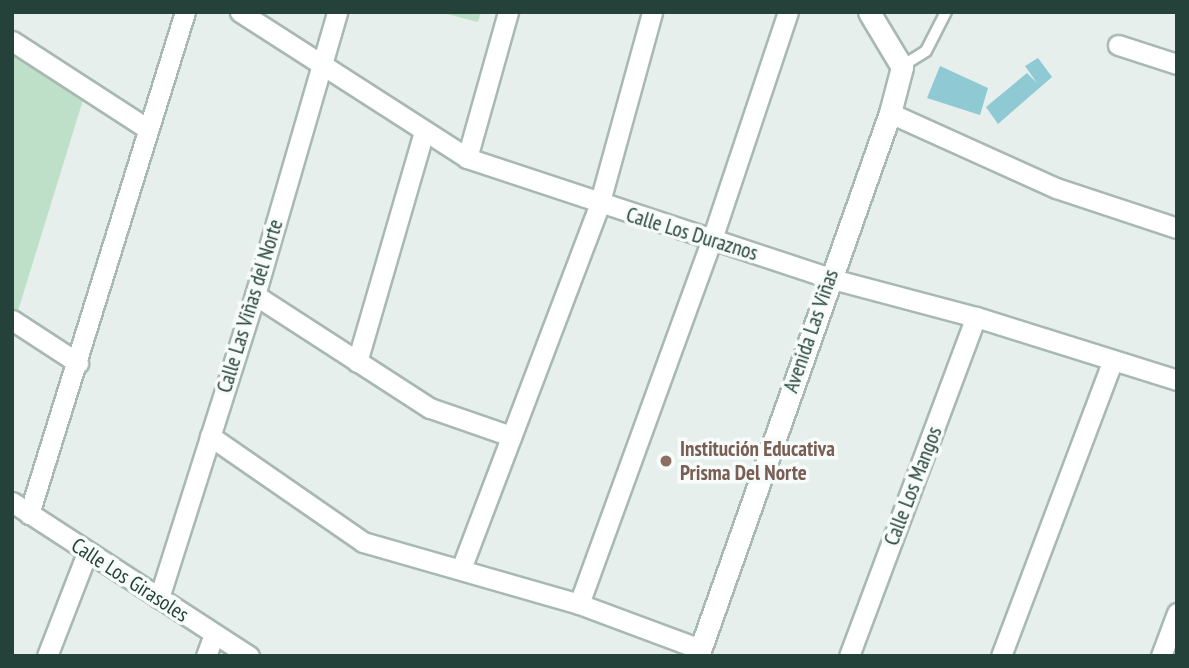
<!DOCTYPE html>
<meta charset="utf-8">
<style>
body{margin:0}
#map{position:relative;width:1189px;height:668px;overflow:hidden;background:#e6efeb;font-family:"PT Sans Narrow",sans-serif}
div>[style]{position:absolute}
.green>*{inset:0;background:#bfe0c8}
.water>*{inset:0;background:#8ec9d4}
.roads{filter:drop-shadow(2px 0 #a8b8b2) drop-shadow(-2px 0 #a8b8b2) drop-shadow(0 2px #a8b8b2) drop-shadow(0 -2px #a8b8b2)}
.service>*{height:10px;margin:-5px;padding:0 5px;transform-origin:5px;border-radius:5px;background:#fff}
.minor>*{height:19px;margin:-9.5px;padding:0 9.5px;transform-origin:9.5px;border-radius:9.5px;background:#fff}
.tertiary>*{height:21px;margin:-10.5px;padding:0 10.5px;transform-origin:10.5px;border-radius:10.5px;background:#fff}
.dots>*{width:19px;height:19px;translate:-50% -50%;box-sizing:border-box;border:4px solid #f7fbf9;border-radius:50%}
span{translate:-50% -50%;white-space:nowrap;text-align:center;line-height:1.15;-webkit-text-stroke:7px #f7fbf9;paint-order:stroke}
.street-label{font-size:21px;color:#24423a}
.education-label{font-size:21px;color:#785e54;font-weight:700}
.left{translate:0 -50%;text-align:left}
.frame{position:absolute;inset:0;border:14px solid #24423a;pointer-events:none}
</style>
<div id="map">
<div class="green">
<i style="clip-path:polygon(439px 12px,481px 12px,478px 22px)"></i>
<i style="clip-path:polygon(12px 52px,83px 100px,17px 314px,12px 311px)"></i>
</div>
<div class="water">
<i style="clip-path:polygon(1038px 58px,1052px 77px,998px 124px,986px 107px,1027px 73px,1037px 83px,1025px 66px)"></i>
<i style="clip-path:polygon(940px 66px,988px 88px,980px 115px,927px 98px)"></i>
</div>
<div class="roads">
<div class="service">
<i style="left:902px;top:66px;width:28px;rotate:-32deg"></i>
<i style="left:926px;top:51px;width:44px;rotate:-62.9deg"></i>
</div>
<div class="minor">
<i style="left:240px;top:12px;width:270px;rotate:32.7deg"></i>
<i style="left:467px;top:158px;width:381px;rotate:18.3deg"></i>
<i style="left:829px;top:278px;width:152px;rotate:14.9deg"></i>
<i style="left:976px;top:317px;width:211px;rotate:17.4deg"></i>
<i style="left:12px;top:41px;width:162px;rotate:32.9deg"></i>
<i style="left:1118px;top:45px;width:62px;rotate:17.9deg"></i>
<i style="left:890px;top:113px;width:182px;rotate:24.3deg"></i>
<i style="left:1056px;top:188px;width:127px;rotate:18.3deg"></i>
<i style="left:467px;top:158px;width:152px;rotate:-74.3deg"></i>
<i style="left:255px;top:295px;width:208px;rotate:32.9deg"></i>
<i style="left:430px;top:408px;width:86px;rotate:19.1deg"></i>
<i style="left:12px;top:320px;width:79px;rotate:33.1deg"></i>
<i style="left:357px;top:362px;width:241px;rotate:-73.8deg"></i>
<i style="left:210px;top:436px;width:186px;rotate:34.7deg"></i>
<i style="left:363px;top:542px;width:225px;rotate:16deg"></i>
<i style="left:579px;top:604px;width:129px;rotate:20.4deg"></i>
<i style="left:12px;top:502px;width:283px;rotate:33deg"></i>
<i style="left:29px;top:514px;width:526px;rotate:-72.74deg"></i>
<i style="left:461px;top:569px;width:389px;rotate:-69.2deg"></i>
<i style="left:599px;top:205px;width:200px;rotate:-74.6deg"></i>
<i style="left:159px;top:598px;width:318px;rotate:-72.4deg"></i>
<i style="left:255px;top:295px;width:295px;rotate:-73.8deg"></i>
<i style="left:579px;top:604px;width:388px;rotate:-70deg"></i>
<i style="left:712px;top:239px;width:239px;rotate:-71.5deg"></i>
<i style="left:47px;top:656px;width:110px;rotate:-68.8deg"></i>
<i style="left:206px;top:656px;width:23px;rotate:-70deg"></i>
<i style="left:849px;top:656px;width:362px;rotate:-69.5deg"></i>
<i style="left:1001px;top:656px;width:316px;rotate:-69.3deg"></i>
<i style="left:1161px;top:656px;width:46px;rotate:-69.6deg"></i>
</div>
<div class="tertiary">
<i style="left:698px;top:656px;width:576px;rotate:-70.53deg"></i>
<i style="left:890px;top:113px;width:48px;rotate:-75.4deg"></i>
<i style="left:902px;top:67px;width:64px;rotate:-121deg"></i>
</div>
</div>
<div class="dots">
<i style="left:666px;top:461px;background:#8d6e63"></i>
</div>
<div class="street-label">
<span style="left:692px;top:234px;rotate:17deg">Calle Los Duraznos</span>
<span style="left:250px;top:306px;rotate:-73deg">Calle Las Viñas del Norte</span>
<span style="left:811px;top:331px;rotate:-71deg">Avenida Las Viñas</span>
<span style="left:913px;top:486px;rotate:-69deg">Calle Los Mangos</span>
<span style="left:130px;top:580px;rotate:33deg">Calle Los Girasoles</span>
</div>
<div class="education-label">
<span class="left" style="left:680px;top:461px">Institución Educativa<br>Prisma Del Norte</span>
</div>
<div class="frame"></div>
</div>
